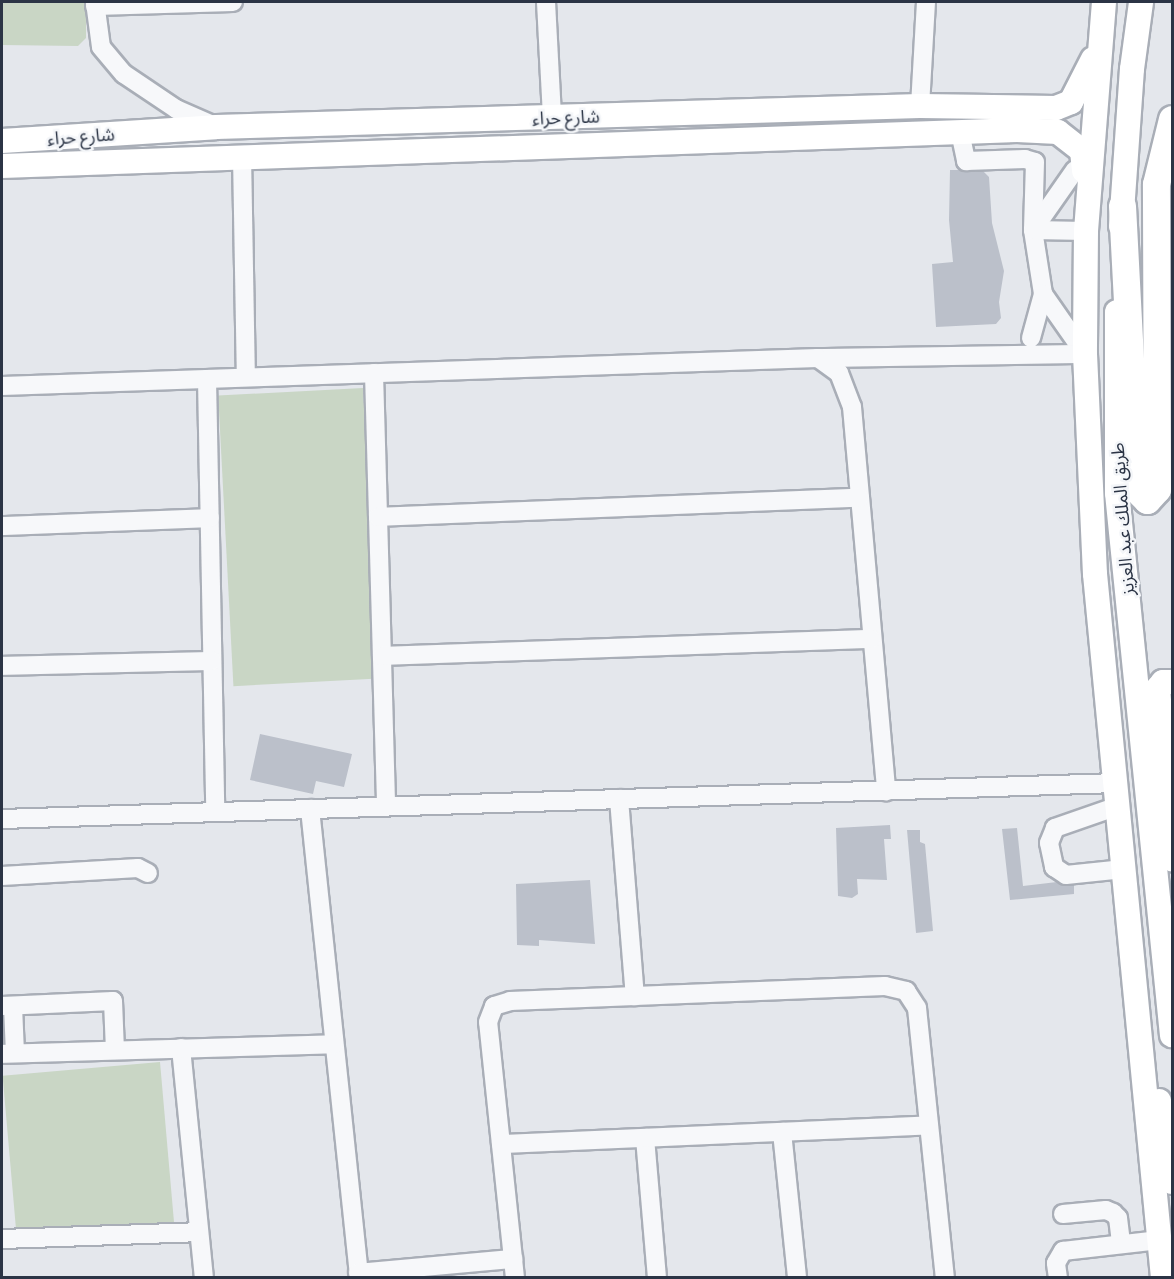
<!DOCTYPE html>
<meta charset="utf-8">
<style>
body{margin:0}
#map{position:relative;width:1174px;height:1279px;overflow:hidden;background:#e4e7ec;font-family:Barlow,"Noto Sans Arabic",sans-serif}
div>[style]{position:absolute}
.green>*{inset:0;background:#c9d6c5;transform-origin:0 0}
.building>*{inset:0;background:#bbc0ca}
.roads{filter:drop-shadow(2px 0 #a9aeb7) drop-shadow(-2px 0 #a9aeb7) drop-shadow(0 2px #a9aeb7) drop-shadow(0 -2px #a9aeb7)}
.minor>*{height:18px;margin:-9px;padding:0 9px;transform-origin:9px;border-radius:9px;background:#f7f8fa}
.major>*{height:24px;margin:-12px;padding:0 12px;transform-origin:12px;border-radius:12px;background:#fff}
.highway>*{height:27px;margin:-13.5px;padding:0 13.5px;transform-origin:13.5px;border-radius:13.5px;background:#fff}
span{translate:-50% -50%;white-space:nowrap;text-align:center;line-height:1.15;-webkit-text-stroke:5px #f4f6f9;paint-order:stroke}
.street-label{font-size:18px;color:#2b3445}
.frame{position:absolute;inset:0;border:3px solid #2b3445;pointer-events:none}
</style>
<div id="map">
<div class="green">
<i style="clip-path:polygon(2px 2px,86px 2px,86px 38px,78px 46px,2px 45px)"></i>
<i style="left:363px;top:388px;width:291px;height:145px;rotate:87deg"></i>
<i style="left:160px;top:1062px;width:163px;height:158px;rotate:85deg"></i>
</div>
<div class="building">
<i style="clip-path:polygon(950px 170px,982px 170px,989px 177px,992px 223px,1004px 271px,999px 302px,1001px 318px,996px 324px,936px 327px,932px 264px,953px 262px,949px 220px)"></i>
<i style="clip-path:polygon(260px 734px,352px 754px,344px 787px,316px 781px,313px 794px,250px 780px)"></i>
<i style="clip-path:polygon(890px 825px,891px 839px,884px 839px,887px 880px,857px 879px,858px 894px,852px 898px,838px 896px,836px 828px)"></i>
<i style="clip-path:polygon(1017px 828px,1023px 886px,1074px 880px,1074px 894px,1010px 900px,1002px 829px)"></i>
<i style="clip-path:polygon(907px 830px,920px 830px,920px 842px,925px 844px,933px 931px,916px 933px)"></i>
<i style="clip-path:polygon(590px 880px,595px 944px,539px 940px,539px 946px,517px 945px,516px 884px)"></i>
</div>
<div class="roads">
<div class="minor">
<i style="left:95px;top:2px;width:45px;rotate:82.4deg"></i>
<i style="left:101px;top:47px;width:35px;rotate:50deg"></i>
<i style="left:124px;top:74px;width:63px;rotate:33.9deg"></i>
<i style="left:176px;top:109px;width:43px;rotate:23.6deg"></i>
<i style="left:546px;top:2px;width:115px;rotate:87deg"></i>
<i style="left:95px;top:6px;width:138px;rotate:-1.7deg"></i>
<i style="left:920px;top:106px;width:104px;rotate:-86.7deg"></i>
<i style="left:960px;top:132px;width:30px;rotate:78deg"></i>
<i style="left:966px;top:161px;width:59px;rotate:-1.9deg"></i>
<i style="left:1025px;top:159px;width:10px;rotate:17deg"></i>
<i style="left:1035px;top:162px;width:68px;rotate:91.7deg"></i>
<i style="left:1033px;top:230px;width:65px;rotate:81.1deg"></i>
<i style="left:1043px;top:294px;width:73px;rotate:55deg"></i>
<i style="left:242px;top:155px;width:222px;rotate:89deg"></i>
<i style="left:1075px;top:170px;width:73px;rotate:125deg"></i>
<i style="left:1033px;top:230px;width:53px;rotate:1.1deg"></i>
<i style="left:1031px;top:338px;width:46px;rotate:-74.7deg"></i>
<i style="left:818px;top:358px;width:267px;rotate:-0.9deg"></i>
<i style="left:374px;top:373px;width:433px;rotate:88.4deg"></i>
<i style="left:207px;top:379px;width:433px;rotate:88.9deg"></i>
<i style="left:2px;top:386px;width:816px;rotate:-1.97deg"></i>
<i style="left:818px;top:358px;width:26px;rotate:36deg"></i>
<i style="left:839px;top:373px;width:36px;rotate:69deg"></i>
<i style="left:852px;top:407px;width:386px;rotate:84.9deg"></i>
<i style="left:378px;top:517px;width:482px;rotate:-2.3deg"></i>
<i style="left:2px;top:526px;width:208px;rotate:-2.2deg"></i>
<i style="left:382px;top:656px;width:490px;rotate:-2deg"></i>
<i style="left:2px;top:666px;width:210px;rotate:-1.4deg"></i>
<i style="left:619px;top:799px;width:198px;rotate:85.4deg"></i>
<i style="left:1118px;top:806px;width:67px;rotate:160.8deg"></i>
<i style="left:1055px;top:828px;width:16px;rotate:112deg"></i>
<i style="left:1049px;top:843px;width:25px;rotate:78deg"></i>
<i style="left:1054px;top:867px;width:14px;rotate:34deg"></i>
<i style="left:1066px;top:875px;width:58px;rotate:-5.9deg"></i>
<i style="left:310px;top:809px;width:472px;rotate:84deg"></i>
<i style="left:2px;top:819px;width:1116px;rotate:-1.85deg"></i>
<i style="left:2px;top:876px;width:136px;rotate:-3.4deg"></i>
<i style="left:138px;top:868px;width:11px;rotate:27deg"></i>
<i style="left:2px;top:1006px;width:111px;rotate:-2.6deg"></i>
<i style="left:113px;top:1001px;width:49px;rotate:87.7deg"></i>
<i style="left:13px;top:1006px;width:47px;rotate:87.6deg"></i>
<i style="left:181px;top:1048px;width:231px;rotate:84.3deg"></i>
<i style="left:2px;top:1054px;width:332px;rotate:-1.7deg"></i>
<i style="left:782px;top:1132px;width:147px;rotate:84.1deg"></i>
<i style="left:645px;top:1138px;width:141px;rotate:85.1deg"></i>
<i style="left:501px;top:1144px;width:428px;rotate:-2.5deg"></i>
<i style="left:1063px;top:1214px;width:43px;rotate:-5.3deg"></i>
<i style="left:1106px;top:1210px;width:8px;rotate:23deg"></i>
<i style="left:1113px;top:1213px;width:7px;rotate:45deg"></i>
<i style="left:1118px;top:1218px;width:26px;rotate:83deg"></i>
<i style="left:2px;top:1239px;width:197px;rotate:-2deg"></i>
<i style="left:358px;top:1273px;width:156px;rotate:-5.2deg"></i>
<i style="left:515px;top:1278px;width:257px;rotate:-96deg"></i>
<i style="left:488px;top:1022px;width:17px;rotate:-69deg"></i>
<i style="left:494px;top:1006px;width:17px;rotate:-17deg"></i>
<i style="left:510px;top:1001px;width:375px;rotate:-2.3deg"></i>
<i style="left:885px;top:986px;width:22px;rotate:13deg"></i>
<i style="left:906px;top:991px;width:20px;rotate:57deg"></i>
<i style="left:917px;top:1008px;width:271px;rotate:84.1deg"></i>
<i style="left:1058px;top:1278px;width:15px;rotate:-98deg"></i>
<i style="left:1056px;top:1263px;width:14px;rotate:-60deg"></i>
<i style="left:1063px;top:1251px;width:97px;rotate:-6.5deg"></i>
</div>
<div class="major">
<i style="left:1104px;top:2px;width:230px;rotate:94.5deg"></i>
<i style="left:1086px;top:231px;width:123px;rotate:90.5deg"></i>
<i style="left:1085px;top:354px;width:220px;rotate:87.4deg"></i>
<i style="left:1095px;top:574px;width:707px;rotate:84.48deg"></i>
<i style="left:2px;top:141px;width:214px;rotate:-3.7deg"></i>
<i style="left:216px;top:127px;width:704px;rotate:-1.71deg"></i>
<i style="left:920px;top:106px;width:136px;rotate:0.8deg"></i>
<i style="left:1056px;top:108px;width:16px;rotate:-22deg"></i>
<i style="left:1071px;top:102px;width:48px;rotate:-62.9deg"></i>
<i style="left:2px;top:166px;width:1016px;rotate:-2.03deg"></i>
<i style="left:1017px;top:130px;width:41px;rotate:2.8deg"></i>
<i style="left:1058px;top:132px;width:31px;rotate:38deg"></i>
<i style="left:1082px;top:151px;width:20px;rotate:84deg"></i>
<i style="left:1121px;top:226px;width:157px;rotate:-86deg"></i>
<i style="left:1132px;top:69px;width:68px;rotate:-82.3deg"></i>
<i style="left:1117px;top:312px;width:181px;rotate:90deg"></i>
<i style="left:1117px;top:493px;width:545px;rotate:84.21deg"></i>
<i style="left:1172px;top:682px;width:9px;rotate:180deg"></i>
<i style="left:1163px;top:682px;width:8px;rotate:130deg"></i>
<i style="left:1158px;top:688px;width:172px;rotate:85.3deg"></i>
<i style="left:1159px;top:1101px;width:82px;rotate:80.9deg"></i>
</div>
<div class="highway">
<i style="left:1122px;top:206px;width:284px;rotate:87deg"></i>
<i style="left:1137px;top:490px;width:14px;rotate:45deg"></i>
<i style="left:1147px;top:500px;width:15px;rotate:-48deg"></i>
<i style="left:1157px;top:489px;width:305px;rotate:-90.2deg"></i>
<i style="left:1156px;top:184px;width:67px;rotate:-76.2deg"></i>
</div>
</div>
<div class="street-label">
<span style="left:566px;top:117px;rotate:-2deg">شارع حراء</span>
<span style="left:81px;top:136px;rotate:-4deg">شارع حراء</span>
<span style="left:1122px;top:519px;rotate:-94deg">طريق الملك عبد العزيز</span>
</div>
<div class="frame"></div>
</div>
